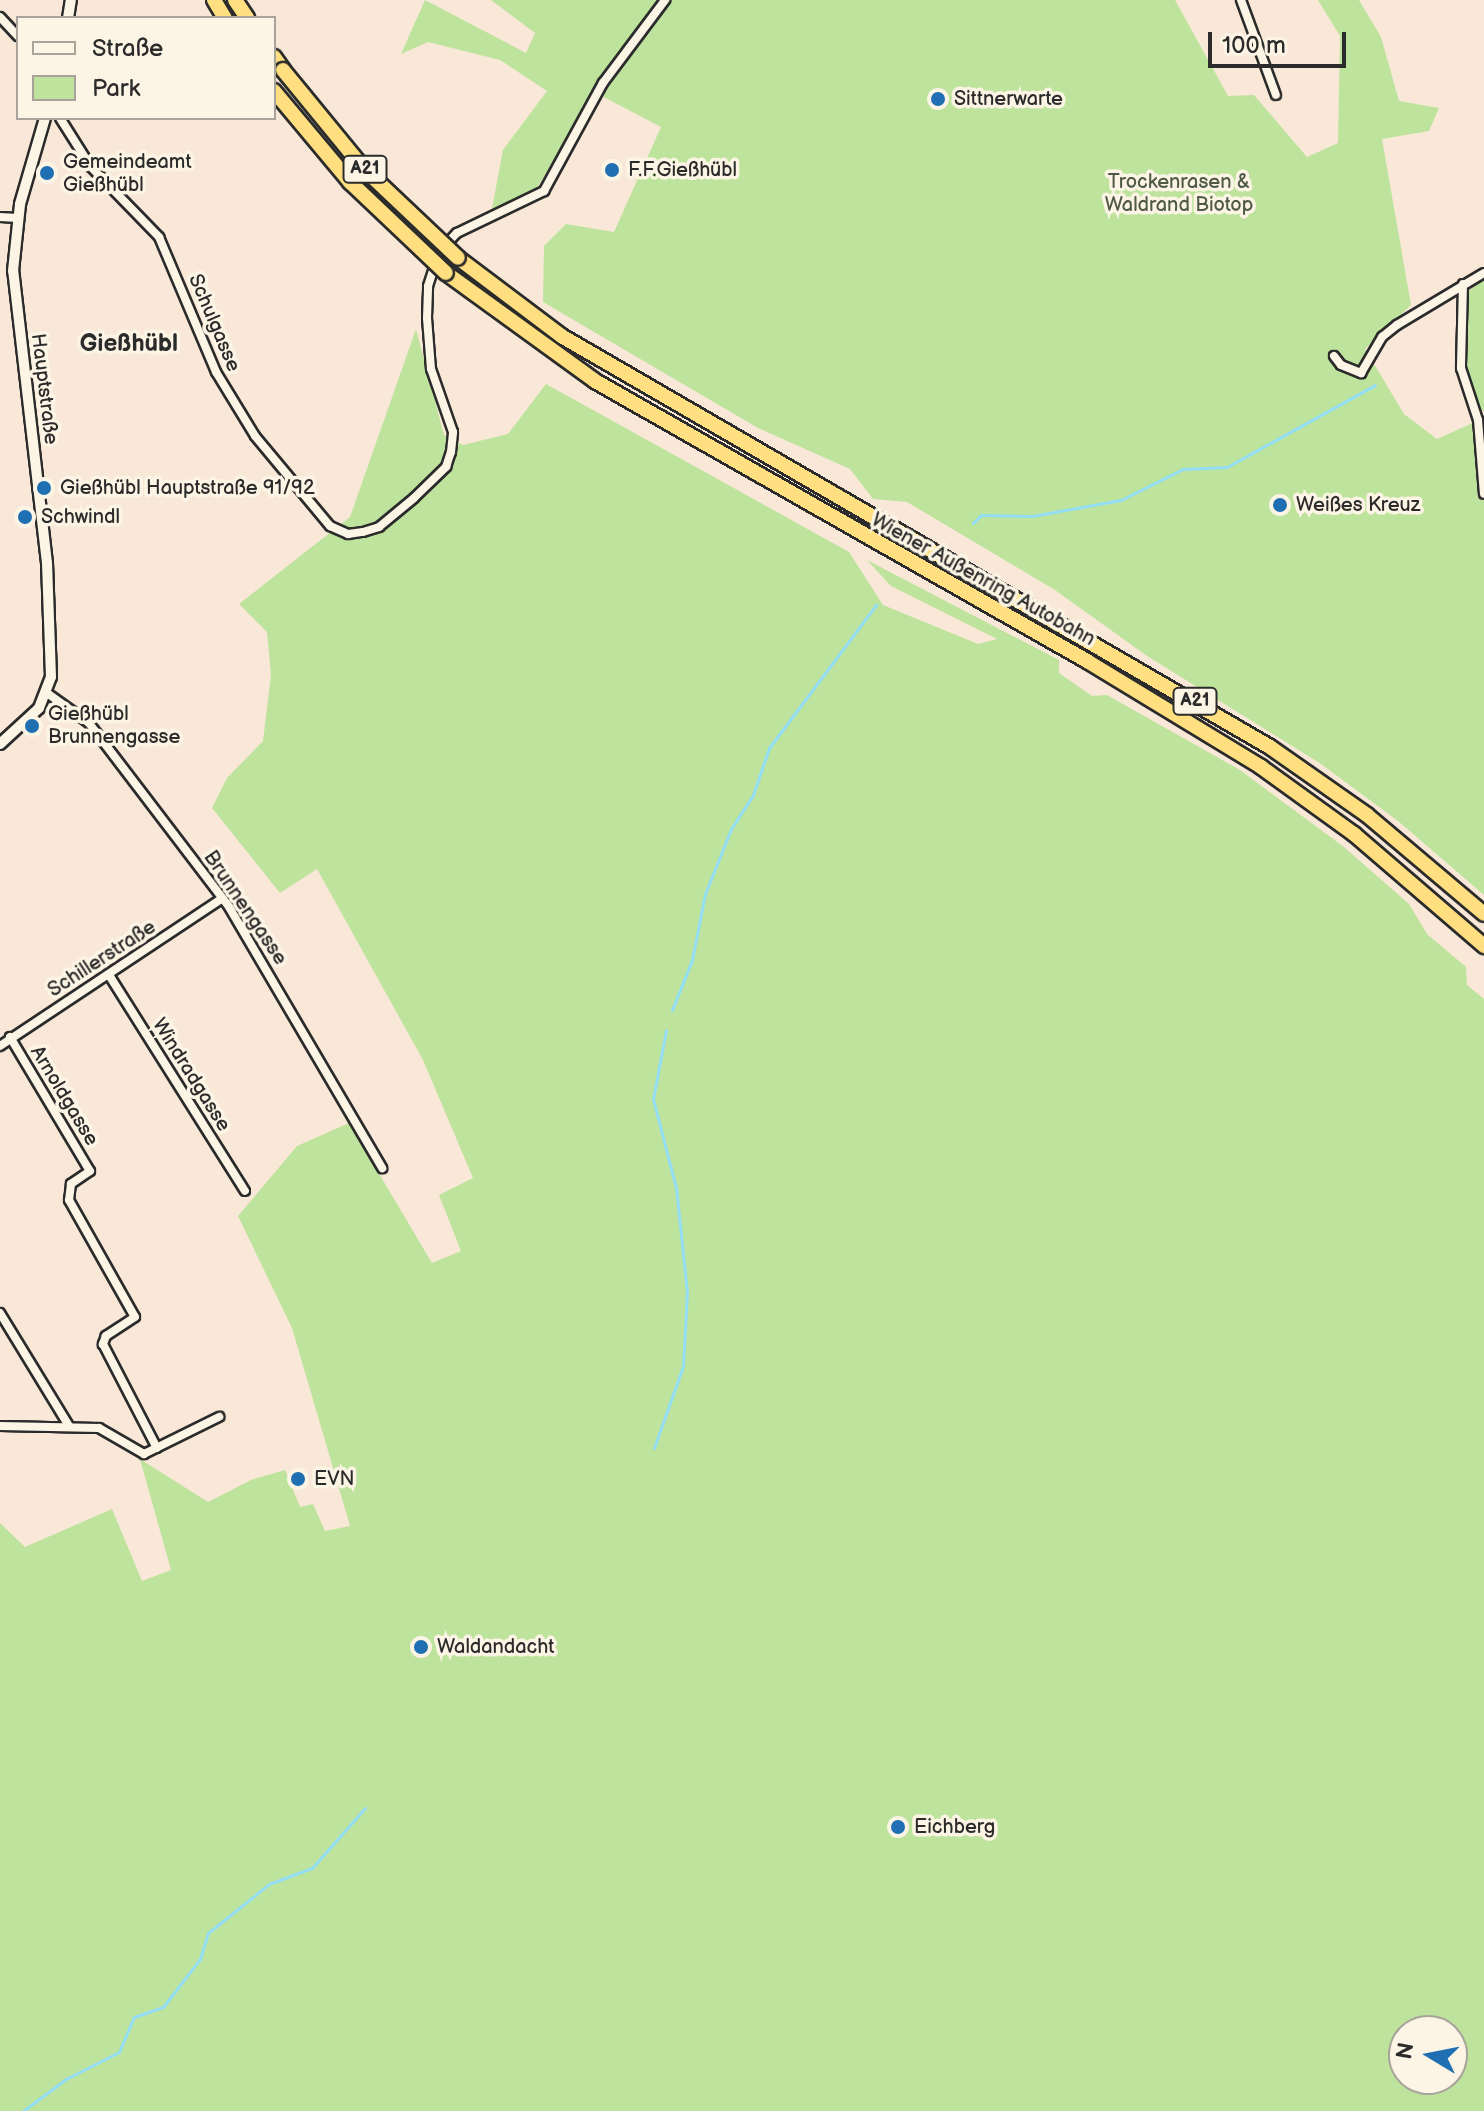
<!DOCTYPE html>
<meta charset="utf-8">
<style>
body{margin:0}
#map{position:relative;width:1484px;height:2111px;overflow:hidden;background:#f9e8d8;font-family:"Balsamiq Sans",sans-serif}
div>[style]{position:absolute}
.green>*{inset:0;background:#bee39d}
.stream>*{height:3px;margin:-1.5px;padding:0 1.5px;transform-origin:1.5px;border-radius:1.5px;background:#93def4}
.roads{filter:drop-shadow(2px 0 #2b2b2b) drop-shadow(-2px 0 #2b2b2b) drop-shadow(0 2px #2b2b2b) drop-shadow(0 -2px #2b2b2b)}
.minor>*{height:8px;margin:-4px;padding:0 4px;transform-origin:4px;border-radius:4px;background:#fcf5e5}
.tertiary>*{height:10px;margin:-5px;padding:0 5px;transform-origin:5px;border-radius:5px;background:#fcf5e5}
.motorway>*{height:14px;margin:-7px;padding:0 7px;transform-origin:7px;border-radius:7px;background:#ffdf80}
.bridges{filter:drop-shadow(2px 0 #2b2b2b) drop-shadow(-2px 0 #2b2b2b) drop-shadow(0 2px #2b2b2b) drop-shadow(0 -2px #2b2b2b)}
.motorway-bridge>*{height:14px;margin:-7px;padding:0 7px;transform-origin:7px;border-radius:7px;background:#ffdf80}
.dots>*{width:22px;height:22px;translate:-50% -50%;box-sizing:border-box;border:4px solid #fcf5e5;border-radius:50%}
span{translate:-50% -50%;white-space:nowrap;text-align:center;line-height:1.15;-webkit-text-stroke:7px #fcf5e5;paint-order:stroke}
.shield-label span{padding:2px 6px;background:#fcf5e5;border:2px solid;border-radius:6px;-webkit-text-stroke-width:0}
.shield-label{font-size:18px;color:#2b2b2b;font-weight:700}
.poi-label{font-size:20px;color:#2b2b2b}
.left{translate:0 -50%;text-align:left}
.park-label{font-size:20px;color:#505948}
.street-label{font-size:20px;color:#2b2b2b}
.quarter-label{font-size:24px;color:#2b2b2b;font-weight:700}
.legend{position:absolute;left:16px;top:16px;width:260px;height:104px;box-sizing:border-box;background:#fcf5e5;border:2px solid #a8a49b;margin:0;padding:10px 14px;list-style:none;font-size:24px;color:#2b2b2b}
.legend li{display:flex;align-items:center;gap:16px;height:40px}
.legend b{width:40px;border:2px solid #a8a49b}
.north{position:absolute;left:1388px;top:2015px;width:80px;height:80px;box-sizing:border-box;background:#fcf5e5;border:2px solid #a8a49b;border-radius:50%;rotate:280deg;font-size:22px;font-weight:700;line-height:32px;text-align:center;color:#2b2b2b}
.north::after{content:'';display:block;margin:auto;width:28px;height:36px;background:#1f6fb2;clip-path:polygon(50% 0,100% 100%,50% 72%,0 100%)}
.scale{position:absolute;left:1208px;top:32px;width:138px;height:36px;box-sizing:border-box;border:4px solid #2b2b2b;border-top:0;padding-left:10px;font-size:24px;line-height:28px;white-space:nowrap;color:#2b2b2b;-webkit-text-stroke:6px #fcf5e5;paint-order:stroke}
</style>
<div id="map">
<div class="green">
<i style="clip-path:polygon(425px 0,526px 53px,535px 33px,491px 0,1175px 0,1228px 96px,1254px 95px,1307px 157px,1338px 143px,1340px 36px,1318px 0,1359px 0,1381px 37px,1399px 101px,1439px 108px,1429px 131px,1382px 139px,1411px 305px,1365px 349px,1404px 414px,1437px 439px,1484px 418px,1484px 895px,1398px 821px,1321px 764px,1147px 656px,1055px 590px,907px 502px,873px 499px,850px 469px,758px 428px,543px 302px,544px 246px,566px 224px,614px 232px,661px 127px,596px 93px,536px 189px,491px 214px,503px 150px,547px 91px,500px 60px,428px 42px,401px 54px)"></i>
<i style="clip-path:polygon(1484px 279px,1484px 411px,1472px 407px,1461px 368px,1467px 292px)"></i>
<i style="clip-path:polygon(evenodd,416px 329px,444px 435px,463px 445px,508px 434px,546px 384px,849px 552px,883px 605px,978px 644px,997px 639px,891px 586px,867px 560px,1059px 660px,1059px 673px,1092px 696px,1107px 695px,1240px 770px,1344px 847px,1409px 904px,1427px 934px,1466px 967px,1467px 985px,1484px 999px,1484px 2111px,0 2111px,0 1523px,25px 1547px,112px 1509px,142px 1581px,171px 1570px,140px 1459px,208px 1502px,251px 1480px,285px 1470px,300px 1507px,313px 1504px,325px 1531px,350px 1526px,292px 1328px,238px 1216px,297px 1146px,349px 1123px,432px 1263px,461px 1251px,439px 1195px,473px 1178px,423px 1060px,317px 869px,280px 893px,212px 808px,227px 778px,263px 741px,271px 675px,267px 632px,239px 604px,350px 517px,416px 329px,1404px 2031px,1452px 2031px,1452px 2079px,1404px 2079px,1404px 2031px)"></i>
</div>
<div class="stream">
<i style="left:973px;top:523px;width:11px;rotate:-45deg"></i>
<i style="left:981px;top:515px;width:51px;rotate:1.1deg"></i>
<i style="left:1032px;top:516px;width:90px;rotate:-10.2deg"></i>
<i style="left:1121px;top:500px;width:69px;rotate:-26.6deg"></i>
<i style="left:1183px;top:469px;width:44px;rotate:-2.6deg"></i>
<i style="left:1227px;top:467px;width:169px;rotate:-29deg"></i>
<i style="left:672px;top:1010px;width:54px;rotate:-68.2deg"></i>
<i style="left:692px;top:960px;width:67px;rotate:-78.9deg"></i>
<i style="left:705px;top:894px;width:70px;rotate:-68.2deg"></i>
<i style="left:731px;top:829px;width:40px;rotate:-57.1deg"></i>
<i style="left:753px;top:795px;width:50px;rotate:-71.2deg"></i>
<i style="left:769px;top:748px;width:179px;rotate:-53.2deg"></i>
<i style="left:654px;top:1448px;width:87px;rotate:-70.5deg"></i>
<i style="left:683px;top:1366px;width:74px;rotate:-86.9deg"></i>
<i style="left:687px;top:1292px;width:105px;rotate:-96deg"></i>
<i style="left:676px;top:1188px;width:92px;rotate:-104.5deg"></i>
<i style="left:653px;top:1099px;width:70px;rotate:-79.3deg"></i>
<i style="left:23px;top:2111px;width:54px;rotate:-36.7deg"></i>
<i style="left:66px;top:2079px;width:59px;rotate:-27deg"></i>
<i style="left:119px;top:2052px;width:38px;rotate:-67deg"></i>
<i style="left:134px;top:2017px;width:31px;rotate:-19deg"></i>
<i style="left:163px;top:2007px;width:61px;rotate:-52.4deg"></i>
<i style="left:200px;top:1959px;width:27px;rotate:-73deg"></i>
<i style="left:208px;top:1933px;width:78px;rotate:-38.8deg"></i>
<i style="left:269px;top:1884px;width:46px;rotate:-20.4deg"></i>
<i style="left:312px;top:1868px;width:80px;rotate:-48.5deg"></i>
</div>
<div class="roads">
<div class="minor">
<i style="left:1241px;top:0;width:101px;rotate:69.8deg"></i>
<i style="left:0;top:17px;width:26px;rotate:47deg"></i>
<i style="left:60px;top:118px;width:58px;rotate:57.7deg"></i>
<i style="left:91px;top:167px;width:98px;rotate:45.8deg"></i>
<i style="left:159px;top:237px;width:147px;rotate:67.1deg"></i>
<i style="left:216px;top:372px;width:75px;rotate:58.6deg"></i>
<i style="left:255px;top:436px;width:117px;rotate:50.2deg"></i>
<i style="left:330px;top:526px;width:20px;rotate:24deg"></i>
<i style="left:348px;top:534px;width:15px;rotate:-8deg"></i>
<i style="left:363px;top:532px;width:17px;rotate:-17deg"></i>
<i style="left:379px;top:527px;width:45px;rotate:-39.6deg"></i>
<i style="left:414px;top:498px;width:45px;rotate:-44.1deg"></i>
<i style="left:446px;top:467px;width:16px;rotate:-72deg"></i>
<i style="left:451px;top:452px;width:20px;rotate:-84deg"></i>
<i style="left:453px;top:432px;width:67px;rotate:-109.2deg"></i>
<i style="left:431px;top:369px;width:51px;rotate:-94.5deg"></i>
<i style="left:427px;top:318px;width:32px;rotate:-88deg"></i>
<i style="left:428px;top:286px;width:36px;rotate:-72deg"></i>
<i style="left:439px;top:252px;width:26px;rotate:-47deg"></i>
<i style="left:457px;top:233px;width:97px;rotate:-25.8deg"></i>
<i style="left:544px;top:191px;width:123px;rotate:-61.4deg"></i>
<i style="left:603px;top:83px;width:104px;rotate:-53.2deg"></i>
<i style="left:0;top:217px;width:18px;rotate:3deg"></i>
<i style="left:1463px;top:284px;width:84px;rotate:91.4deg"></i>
<i style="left:1461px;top:368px;width:55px;rotate:71.9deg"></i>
<i style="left:1478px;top:420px;width:74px;rotate:85.4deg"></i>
<i style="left:1334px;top:356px;width:11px;rotate:52deg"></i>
<i style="left:1341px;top:365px;width:22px;rotate:22deg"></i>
<i style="left:1361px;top:373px;width:42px;rotate:-59.7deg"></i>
<i style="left:1382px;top:337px;width:19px;rotate:-39deg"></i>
<i style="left:1397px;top:325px;width:101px;rotate:-30.9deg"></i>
<i style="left:47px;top:693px;width:52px;rotate:35.5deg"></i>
<i style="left:89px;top:723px;width:231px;rotate:52.7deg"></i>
<i style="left:229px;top:907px;width:303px;rotate:59.6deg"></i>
<i style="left:109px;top:975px;width:255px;rotate:57.8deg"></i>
<i style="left:10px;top:1037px;width:156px;rotate:59.2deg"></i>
<i style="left:90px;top:1171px;width:23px;rotate:146deg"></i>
<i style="left:71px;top:1184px;width:16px;rotate:97deg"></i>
<i style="left:69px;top:1200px;width:134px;rotate:60.6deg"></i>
<i style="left:135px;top:1317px;width:35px;rotate:147deg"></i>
<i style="left:106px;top:1336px;width:9px;rotate:111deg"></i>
<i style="left:103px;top:1344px;width:117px;rotate:62.6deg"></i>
<i style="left:0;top:1046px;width:265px;rotate:-33.6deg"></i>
<i style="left:0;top:1313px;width:132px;rotate:58.6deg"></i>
<i style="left:0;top:1426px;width:99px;rotate:1.2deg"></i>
<i style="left:99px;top:1428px;width:52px;rotate:30deg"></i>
<i style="left:144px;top:1454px;width:84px;rotate:-26.3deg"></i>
</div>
<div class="tertiary">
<i style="left:68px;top:18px;width:18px;rotate:-81deg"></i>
<i style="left:0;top:744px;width:53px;rotate:-42.7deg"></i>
<i style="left:39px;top:708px;width:33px;rotate:-69deg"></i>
<i style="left:51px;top:677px;width:114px;rotate:-92deg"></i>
<i style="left:47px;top:563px;width:294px;rotate:-96.6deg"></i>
<i style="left:13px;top:271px;width:67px;rotate:-84deg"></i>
<i style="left:20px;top:204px;width:90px;rotate:-73.8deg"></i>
</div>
<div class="motorway">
<i style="left:214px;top:0;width:21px;rotate:59deg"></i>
<i style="left:235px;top:0;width:22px;rotate:56deg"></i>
<i style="left:274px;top:57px;width:16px;rotate:55deg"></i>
<i style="left:458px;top:258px;width:131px;rotate:37deg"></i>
<i style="left:563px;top:337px;width:817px;rotate:30.11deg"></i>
<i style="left:1270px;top:747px;width:118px;rotate:35deg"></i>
<i style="left:1367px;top:815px;width:153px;rotate:40.2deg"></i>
<i style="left:446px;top:273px;width:184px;rotate:35.9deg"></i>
<i style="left:595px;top:381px;width:566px;rotate:29.64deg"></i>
<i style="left:1087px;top:661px;width:204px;rotate:31.3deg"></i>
<i style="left:1261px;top:767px;width:115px;rotate:35.8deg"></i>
<i style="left:1354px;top:834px;width:172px;rotate:40.7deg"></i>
</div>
</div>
<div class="bridges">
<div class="motorway-bridge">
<i style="left:283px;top:70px;width:128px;rotate:50.7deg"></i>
<i style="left:364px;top:169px;width:129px;rotate:43.4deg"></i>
<i style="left:274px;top:91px;width:119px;rotate:50.1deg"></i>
<i style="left:350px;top:182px;width:132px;rotate:43.5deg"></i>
</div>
</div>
<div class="dots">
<i style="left:938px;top:99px;background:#1f6fb2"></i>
<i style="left:612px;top:170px;background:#1f6fb2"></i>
<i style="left:47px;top:173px;background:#1f6fb2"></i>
<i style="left:44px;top:488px;background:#1f6fb2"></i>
<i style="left:1280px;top:505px;background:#1f6fb2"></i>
<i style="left:25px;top:517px;background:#1f6fb2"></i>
<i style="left:32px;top:726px;background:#1f6fb2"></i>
<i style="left:298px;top:1479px;background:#1f6fb2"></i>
<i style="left:421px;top:1647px;background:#1f6fb2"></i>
<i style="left:898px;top:1827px;background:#1f6fb2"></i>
</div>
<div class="shield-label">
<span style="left:365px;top:169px">A21</span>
<span style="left:1195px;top:701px">A21</span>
</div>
<div class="poi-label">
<span class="left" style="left:954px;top:99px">Sittnerwarte</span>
<span class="left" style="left:63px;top:174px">Gemeindeamt<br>Gießhübl</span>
<span class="left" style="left:628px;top:170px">F.F.Gießhübl</span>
<span class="left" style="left:60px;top:488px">Gießhübl Hauptstraße 91/92</span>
<span class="left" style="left:1296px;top:505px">Weißes Kreuz</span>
<span class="left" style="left:41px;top:517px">Schwindl</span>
<span class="left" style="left:48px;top:726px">Gießhübl<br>Brunnengasse</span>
<span class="left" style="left:314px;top:1479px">EVN</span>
<span class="left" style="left:437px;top:1647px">Waldandacht</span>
<span class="left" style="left:914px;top:1827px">Eichberg</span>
</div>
<div class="park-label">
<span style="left:1179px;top:194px">Trockenrasen &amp;<br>Waldrand Biotop</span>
</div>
<div class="street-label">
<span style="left:214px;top:323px;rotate:67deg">Schulgasse</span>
<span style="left:44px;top:389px;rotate:83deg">Hauptstraße</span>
<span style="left:983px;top:580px;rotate:29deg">Wiener Außenring Autobahn</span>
<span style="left:245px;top:908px;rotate:56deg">Brunnengasse</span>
<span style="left:102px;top:959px;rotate:-33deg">Schillerstraße</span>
<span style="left:191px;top:1075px;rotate:58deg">Windradgasse</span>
<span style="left:64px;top:1096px;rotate:59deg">Arnoldgasse</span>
</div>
<div class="quarter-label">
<span style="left:129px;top:344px">Gießhübl</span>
</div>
<ul class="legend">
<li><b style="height:10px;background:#fcf5e5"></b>Straße</li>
<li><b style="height:22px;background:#bee39d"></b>Park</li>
</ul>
<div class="north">N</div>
<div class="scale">100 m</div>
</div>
